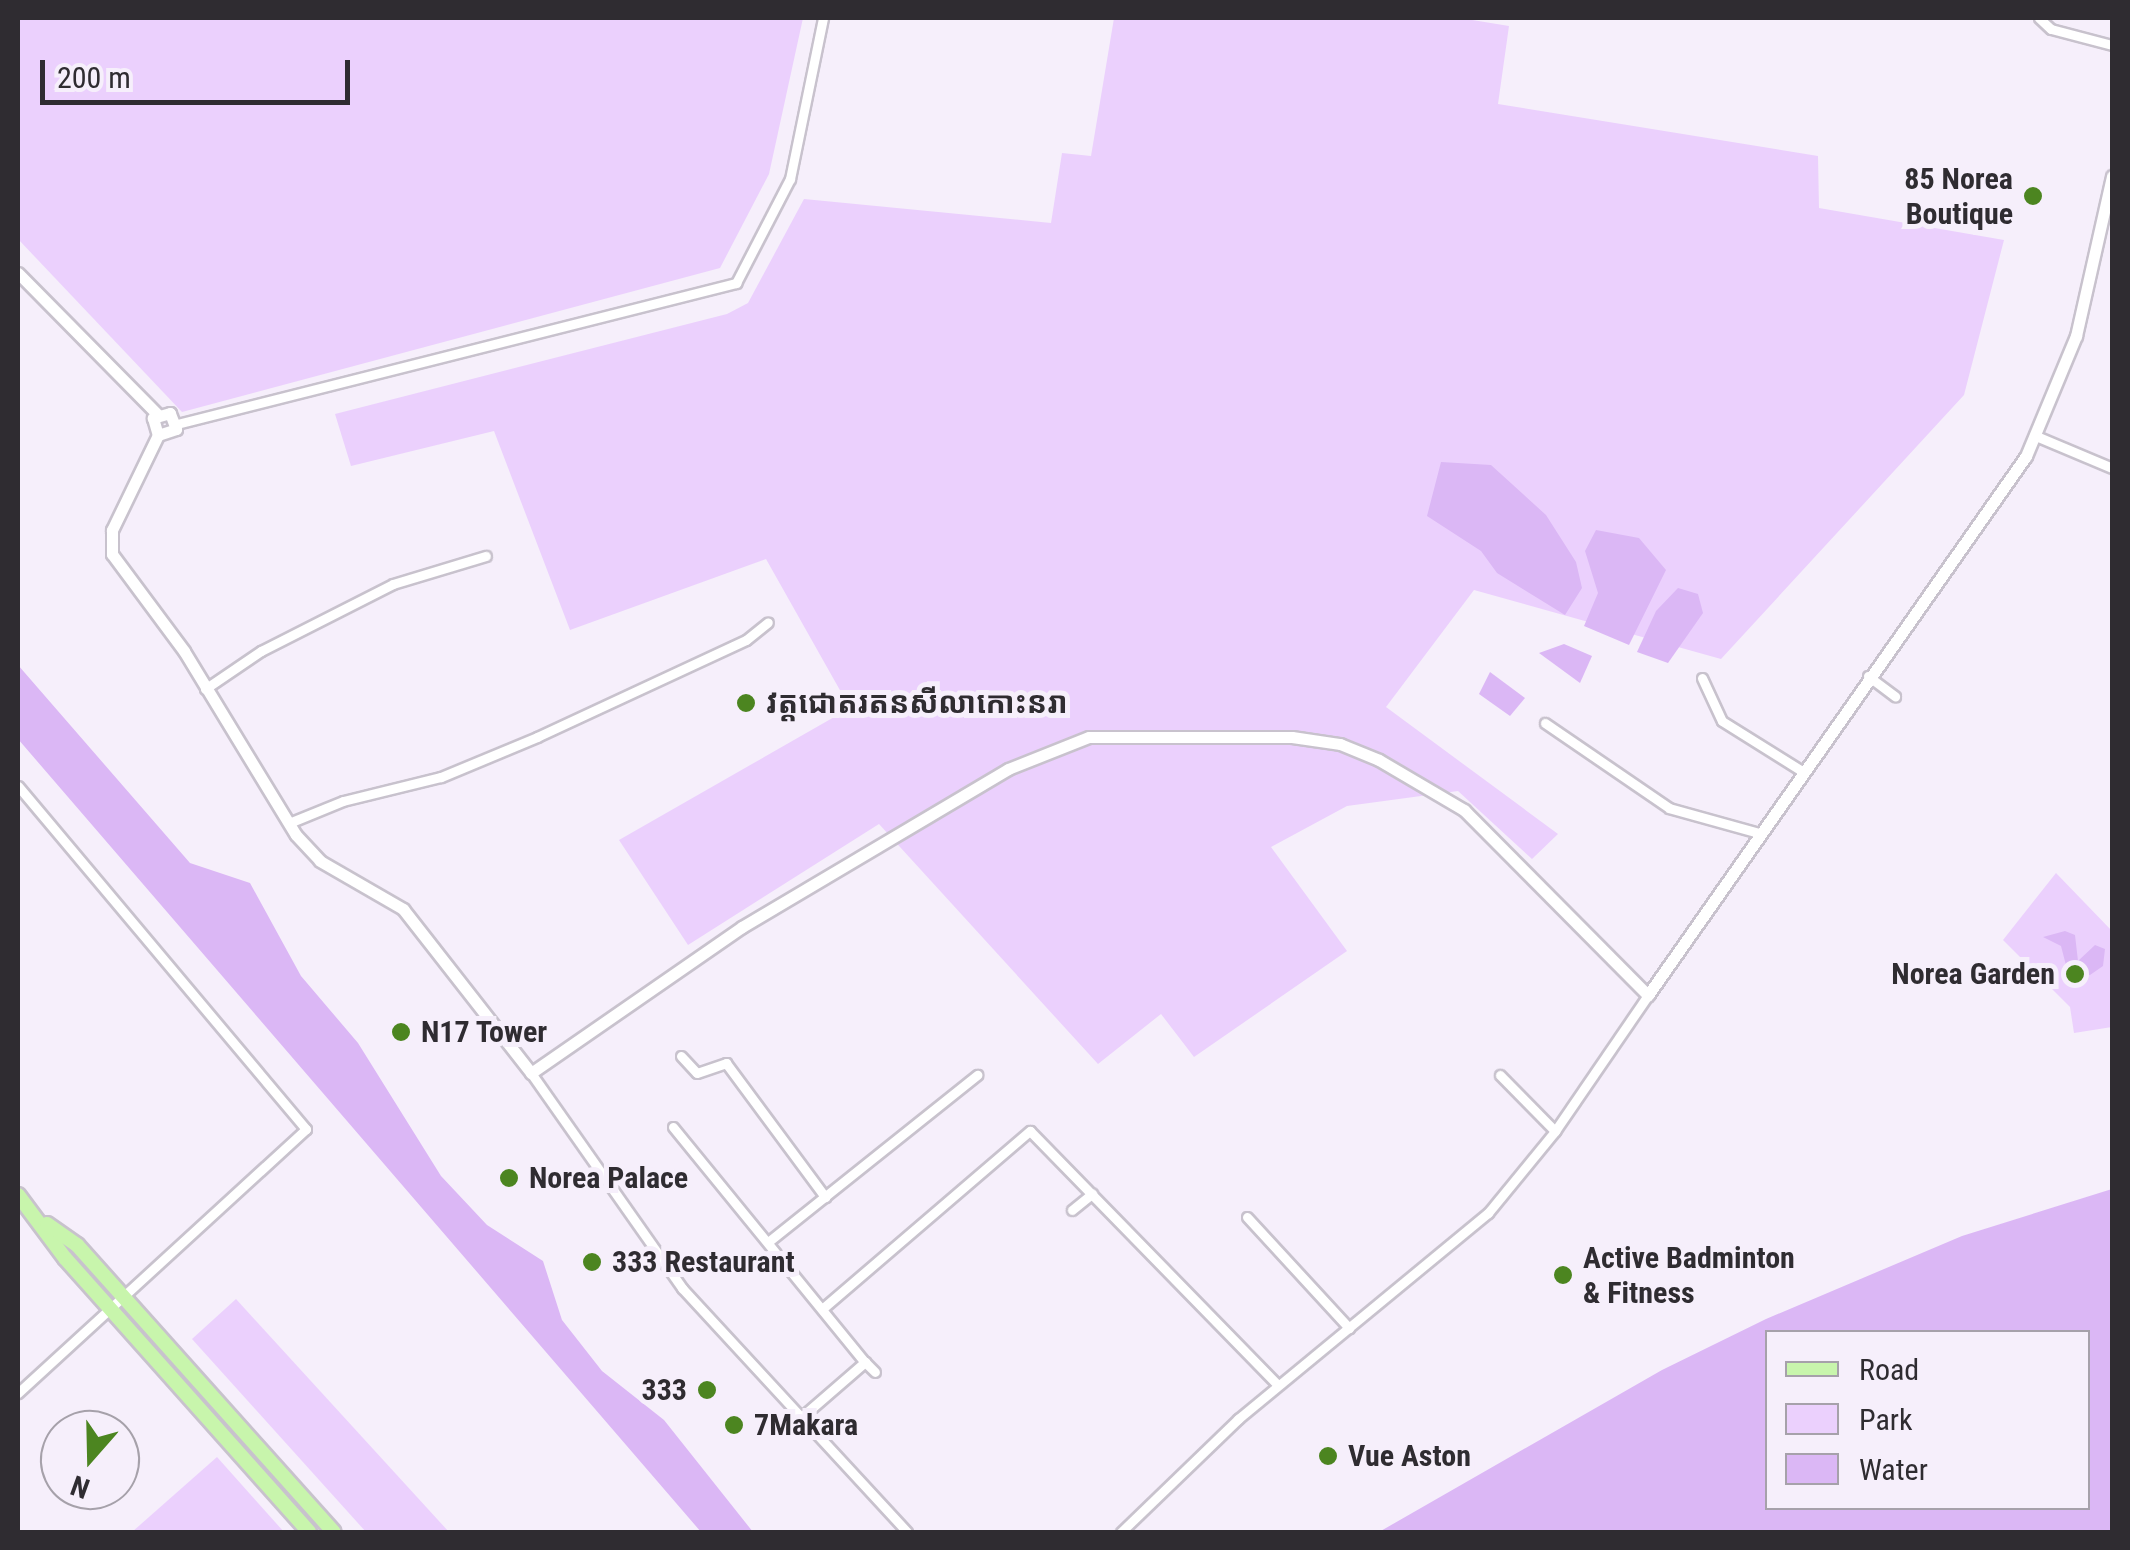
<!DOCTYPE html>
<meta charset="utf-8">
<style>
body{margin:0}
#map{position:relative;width:2130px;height:1550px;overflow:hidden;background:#f6effb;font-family:"Roboto Condensed","Noto Sans Khmer",sans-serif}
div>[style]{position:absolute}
.green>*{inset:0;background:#ebd0fd}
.water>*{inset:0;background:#dbb7f5}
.roads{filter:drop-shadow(2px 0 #c8c2cd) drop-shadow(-2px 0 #c8c2cd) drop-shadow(0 2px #c8c2cd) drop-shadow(0 -2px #c8c2cd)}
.minor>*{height:9px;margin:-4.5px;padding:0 4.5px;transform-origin:4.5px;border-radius:4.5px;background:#fff}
.tertiary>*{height:11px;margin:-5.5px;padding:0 5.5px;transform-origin:5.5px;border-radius:5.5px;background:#fff}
.primary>*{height:14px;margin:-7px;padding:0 7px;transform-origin:7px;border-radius:7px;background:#c8f5ac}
.dots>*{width:28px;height:28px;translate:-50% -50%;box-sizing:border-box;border:5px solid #f6effb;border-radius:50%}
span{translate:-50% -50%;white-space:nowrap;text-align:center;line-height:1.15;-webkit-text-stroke:10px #f6effb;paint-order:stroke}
.poi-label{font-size:30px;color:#2f2c31;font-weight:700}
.right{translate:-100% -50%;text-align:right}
.left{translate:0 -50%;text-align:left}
.frame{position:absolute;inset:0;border:20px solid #2f2c31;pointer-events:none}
.legend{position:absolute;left:1765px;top:1330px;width:325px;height:180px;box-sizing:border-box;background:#f6effb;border:2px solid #a6a1aa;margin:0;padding:12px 18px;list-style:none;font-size:30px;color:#2f2c31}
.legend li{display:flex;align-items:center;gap:20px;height:50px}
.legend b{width:50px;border:2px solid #a6a1aa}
.north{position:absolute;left:40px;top:1410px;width:100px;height:100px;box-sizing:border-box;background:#f6effb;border:2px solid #a6a1aa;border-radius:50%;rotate:200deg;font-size:28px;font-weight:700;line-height:40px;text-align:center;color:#2f2c31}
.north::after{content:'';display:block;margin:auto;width:35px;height:45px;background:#4c8520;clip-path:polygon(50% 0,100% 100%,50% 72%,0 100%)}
.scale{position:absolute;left:40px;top:60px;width:310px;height:45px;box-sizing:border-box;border:5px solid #2f2c31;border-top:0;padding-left:12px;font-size:30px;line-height:35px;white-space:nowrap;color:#2f2c31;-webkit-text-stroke:8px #f6effb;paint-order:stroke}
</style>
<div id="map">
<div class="green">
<i style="clip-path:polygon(18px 18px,803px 18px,769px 174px,720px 268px,182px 412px,18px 239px)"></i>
<i style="clip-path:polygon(1114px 18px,1460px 18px,1509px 26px,1498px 104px,1818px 156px,1819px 208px,2004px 240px,1964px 395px,1721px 659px,1474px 590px,1386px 707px,1558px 834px,1532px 859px,1458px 791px,1347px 806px,1271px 847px,1347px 951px,1194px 1057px,1161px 1014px,1098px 1064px,879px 824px,688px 945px,619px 840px,850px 708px,766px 559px,570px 630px,494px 431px,351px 466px,335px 414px,727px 314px,748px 303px,804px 199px,1051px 223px,1062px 153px,1091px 156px)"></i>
<i style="clip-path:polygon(2056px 873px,2112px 931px,2112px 1027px,2074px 1033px,2070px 1007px,2003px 940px)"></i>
<i style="clip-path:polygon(236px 1299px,449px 1532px,366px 1532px,192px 1339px)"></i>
<i style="clip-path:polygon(217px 1457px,284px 1532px,132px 1532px)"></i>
</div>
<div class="water">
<i style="clip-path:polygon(1441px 462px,1491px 465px,1546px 515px,1576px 562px,1582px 588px,1565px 615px,1497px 573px,1481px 551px,1427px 516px)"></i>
<i style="clip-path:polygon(1596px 530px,1639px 538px,1666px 570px,1629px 645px,1584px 626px,1598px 593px,1585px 551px)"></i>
<i style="clip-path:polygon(1678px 588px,1698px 594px,1703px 613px,1668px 663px,1637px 652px,1656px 611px)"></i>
<i style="clip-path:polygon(1564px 644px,1592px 656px,1580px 683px,1539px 653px)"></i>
<i style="clip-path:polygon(18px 665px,190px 863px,250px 883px,301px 976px,358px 1043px,441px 1176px,487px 1225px,543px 1261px,562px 1320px,602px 1371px,664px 1420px,753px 1532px,701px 1532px,18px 739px)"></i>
<i style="clip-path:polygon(1490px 672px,1525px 698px,1510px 716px,1479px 694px)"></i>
<i style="clip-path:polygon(2065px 931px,2075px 935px,2078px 961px,2095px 945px,2105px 949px,2103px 966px,2090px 975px,2068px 973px,2061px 946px,2043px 937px)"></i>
<i style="clip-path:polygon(evenodd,2112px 1189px,2112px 1532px,1379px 1532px,1662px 1370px,1766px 1319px,1962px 1236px,2112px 1189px,1768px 1332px,2088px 1332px,2088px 1508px,1768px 1508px,1768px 1332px)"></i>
</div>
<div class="roads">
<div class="minor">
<i style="left:2039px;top:18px;width:16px;rotate:43deg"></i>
<i style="left:2051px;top:29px;width:63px;rotate:14.7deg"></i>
<i style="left:177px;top:424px;width:577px;rotate:-14.16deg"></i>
<i style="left:736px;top:283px;width:117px;rotate:-62.6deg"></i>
<i style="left:790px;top:179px;width:164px;rotate:-78.4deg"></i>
<i style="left:2036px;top:436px;width:82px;rotate:22.8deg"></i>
<i style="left:1868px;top:676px;width:34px;rotate:37deg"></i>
<i style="left:1702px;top:678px;width:47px;rotate:65.1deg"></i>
<i style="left:1722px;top:721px;width:94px;rotate:32deg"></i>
<i style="left:205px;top:689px;width:68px;rotate:-34.2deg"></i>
<i style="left:261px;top:651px;width:148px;rotate:-26.9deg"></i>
<i style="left:393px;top:584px;width:97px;rotate:-16.8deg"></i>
<i style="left:1545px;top:723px;width:150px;rotate:34.4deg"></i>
<i style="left:1669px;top:808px;width:93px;rotate:15.5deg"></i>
<i style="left:18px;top:786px;width:448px;rotate:50deg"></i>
<i style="left:306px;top:1129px;width:391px;rotate:137.5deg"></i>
<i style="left:289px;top:823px;width:58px;rotate:-22.2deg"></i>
<i style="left:343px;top:801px;width:101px;rotate:-13.8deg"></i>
<i style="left:441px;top:777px;width:104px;rotate:-22.6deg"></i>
<i style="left:537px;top:737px;width:230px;rotate:-24.9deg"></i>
<i style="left:746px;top:640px;width:28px;rotate:-39deg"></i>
<i style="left:681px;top:1056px;width:23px;rotate:47deg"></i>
<i style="left:697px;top:1073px;width:31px;rotate:-19deg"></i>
<i style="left:726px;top:1063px;width:167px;rotate:53.5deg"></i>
<i style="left:531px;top:1073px;width:263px;rotate:54.9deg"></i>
<i style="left:682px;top:1288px;width:332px;rotate:47.3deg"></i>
<i style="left:1500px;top:1075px;width:78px;rotate:45.5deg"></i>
<i style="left:673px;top:1127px;width:303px;rotate:50.8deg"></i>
<i style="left:1072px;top:1210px;width:26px;rotate:-39deg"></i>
<i style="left:1247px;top:1217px;width:151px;rotate:47.4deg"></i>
<i style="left:768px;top:1242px;width:268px;rotate:-38.6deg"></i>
<i style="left:822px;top:1309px;width:274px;rotate:-40.6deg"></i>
<i style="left:1030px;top:1131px;width:355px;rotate:45.7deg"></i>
<i style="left:798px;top:1420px;width:89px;rotate:-40.9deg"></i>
<i style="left:865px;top:1362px;width:14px;rotate:45deg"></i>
<i style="left:1121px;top:1532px;width:163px;rotate:-44deg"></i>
<i style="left:1238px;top:1419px;width:324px;rotate:-39.5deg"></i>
<i style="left:1488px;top:1213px;width:106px;rotate:-50.7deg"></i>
<i style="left:1555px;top:1131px;width:165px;rotate:-55.6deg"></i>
</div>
<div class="tertiary">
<i style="left:18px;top:273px;width:198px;rotate:45.4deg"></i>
<i style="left:158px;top:435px;width:19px;rotate:-18deg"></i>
<i style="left:176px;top:429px;width:17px;rotate:-111deg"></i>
<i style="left:170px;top:413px;width:18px;rotate:164deg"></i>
<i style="left:153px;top:418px;width:18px;rotate:74deg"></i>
<i style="left:158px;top:435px;width:106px;rotate:115.8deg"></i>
<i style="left:112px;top:530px;width:24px;rotate:90deg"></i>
<i style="left:112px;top:554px;width:121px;rotate:53.4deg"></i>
<i style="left:184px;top:651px;width:215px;rotate:58.7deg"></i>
<i style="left:296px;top:835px;width:35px;rotate:47deg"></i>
<i style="left:320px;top:861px;width:96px;rotate:30deg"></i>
<i style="left:403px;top:909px;width:208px;rotate:52deg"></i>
<i style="left:531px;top:1073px;width:257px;rotate:-34.7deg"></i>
<i style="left:742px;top:927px;width:309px;rotate:-30.7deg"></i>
<i style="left:1008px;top:769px;width:87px;rotate:-21.6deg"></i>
<i style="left:1089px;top:737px;width:203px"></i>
<i style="left:1292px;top:737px;width:49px;rotate:8.3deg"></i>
<i style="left:1340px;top:744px;width:42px;rotate:22.3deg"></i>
<i style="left:1379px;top:760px;width:99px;rotate:30.5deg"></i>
<i style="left:1464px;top:810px;width:261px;rotate:45.2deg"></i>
<i style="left:1648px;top:995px;width:658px;rotate:-54.96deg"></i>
<i style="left:2026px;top:456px;width:130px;rotate:-67.4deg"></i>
<i style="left:2076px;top:336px;width:164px;rotate:-77.3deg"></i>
</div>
<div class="primary">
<i style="left:18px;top:1195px;width:79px;rotate:53.3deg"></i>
<i style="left:65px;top:1258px;width:367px;rotate:48.3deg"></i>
<i style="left:47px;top:1224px;width:37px;rotate:35deg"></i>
<i style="left:77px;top:1245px;width:385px;rotate:48.2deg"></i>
</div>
</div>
<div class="dots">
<i style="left:2033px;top:196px;background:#4c8520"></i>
<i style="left:746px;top:703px;background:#4c8520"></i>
<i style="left:2075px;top:974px;background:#4c8520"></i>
<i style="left:401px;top:1032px;background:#4c8520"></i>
<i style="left:509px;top:1178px;background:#4c8520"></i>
<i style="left:592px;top:1262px;background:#4c8520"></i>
<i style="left:1563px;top:1275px;background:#4c8520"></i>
<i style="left:707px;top:1390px;background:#4c8520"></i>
<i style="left:734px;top:1425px;background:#4c8520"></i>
<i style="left:1328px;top:1456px;background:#4c8520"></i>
</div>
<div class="poi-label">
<span class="right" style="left:2013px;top:196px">85 Norea<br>Boutique</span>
<span class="left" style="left:766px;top:703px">វត្តជោតរតនសីលាកោះនរា</span>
<span class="right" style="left:2055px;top:974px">Norea Garden</span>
<span class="left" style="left:421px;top:1032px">N17 Tower</span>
<span class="left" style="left:529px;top:1178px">Norea Palace</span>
<span class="left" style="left:1583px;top:1275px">Active Badminton<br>&amp; Fitness</span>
<span class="left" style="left:612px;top:1262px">333 Restaurant</span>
<span class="right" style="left:687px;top:1390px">333</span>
<span class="left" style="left:754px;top:1425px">7Makara</span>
<span class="left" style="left:1348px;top:1456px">Vue Aston</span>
</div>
<div class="frame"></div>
<ul class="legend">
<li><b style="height:12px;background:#c8f5ac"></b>Road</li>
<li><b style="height:28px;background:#ebd0fd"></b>Park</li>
<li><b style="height:28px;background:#dbb7f5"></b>Water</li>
</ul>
<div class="north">N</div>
<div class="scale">200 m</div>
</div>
